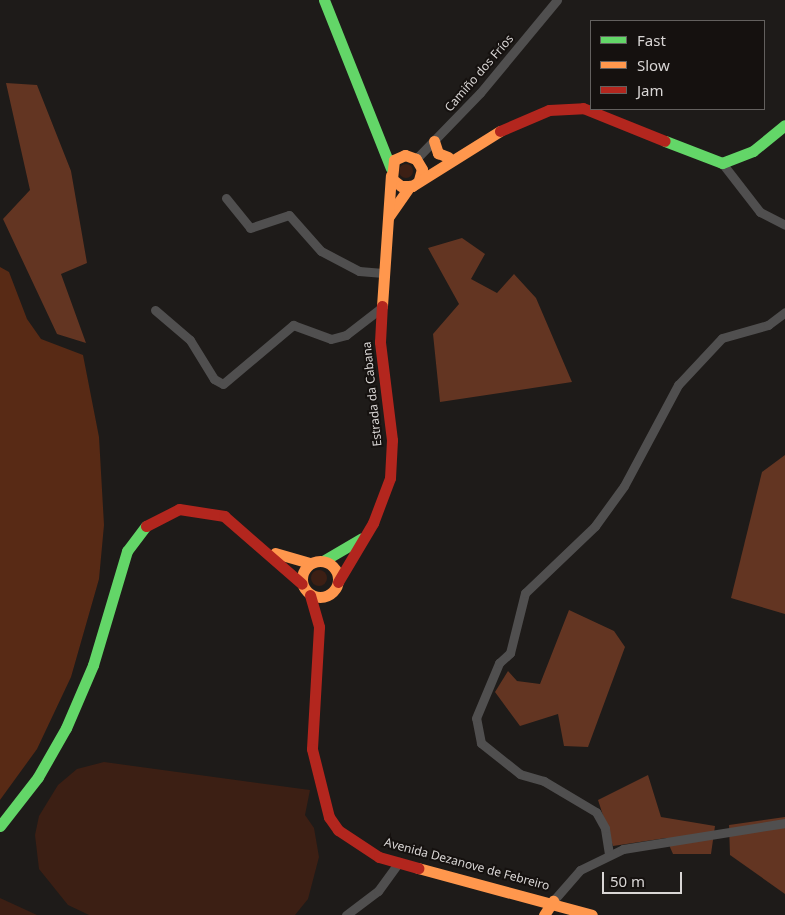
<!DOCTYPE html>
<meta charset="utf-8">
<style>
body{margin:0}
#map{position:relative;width:785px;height:915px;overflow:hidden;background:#1e1b19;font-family:"Noto Sans",sans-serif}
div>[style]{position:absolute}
.green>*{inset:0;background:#3c1f14}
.round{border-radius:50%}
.forest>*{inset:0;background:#633522}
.water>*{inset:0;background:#582a15}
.street>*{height:9px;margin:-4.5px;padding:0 4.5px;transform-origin:4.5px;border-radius:4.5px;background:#504f4f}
.fast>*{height:11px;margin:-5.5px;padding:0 5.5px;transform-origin:5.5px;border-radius:5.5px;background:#63d668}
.slow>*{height:11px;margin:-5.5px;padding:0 5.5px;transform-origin:5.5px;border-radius:5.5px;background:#ff974d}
.slow>.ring{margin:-5.5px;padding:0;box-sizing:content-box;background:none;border:11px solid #ff974d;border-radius:50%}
.jam>*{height:11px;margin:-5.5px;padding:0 5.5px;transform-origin:5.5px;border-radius:5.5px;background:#b3261e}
span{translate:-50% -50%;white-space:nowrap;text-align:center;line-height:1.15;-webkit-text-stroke:4px #15110f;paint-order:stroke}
.street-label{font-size:12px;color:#d9d6d5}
.legend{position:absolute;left:590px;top:20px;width:175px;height:90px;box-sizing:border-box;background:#15110f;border:1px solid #63605e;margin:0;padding:6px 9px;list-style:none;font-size:15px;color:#d9d6d5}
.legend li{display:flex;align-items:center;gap:10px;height:25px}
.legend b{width:25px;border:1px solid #63605e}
.scale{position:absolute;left:602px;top:872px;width:80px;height:22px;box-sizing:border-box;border:2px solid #d9d6d5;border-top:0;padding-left:6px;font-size:15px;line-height:18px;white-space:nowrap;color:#d9d6d5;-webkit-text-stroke:4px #15110f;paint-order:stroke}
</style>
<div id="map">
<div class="green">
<i class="round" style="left:399px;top:164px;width:14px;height:14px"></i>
<i class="round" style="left:311px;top:570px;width:16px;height:16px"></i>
<i style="clip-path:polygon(104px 762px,310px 790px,305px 815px,314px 828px,319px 857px,308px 899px,295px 915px,89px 915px,68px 905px,39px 869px,35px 835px,39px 816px,58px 785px,77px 769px)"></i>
<i style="clip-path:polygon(0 898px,37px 915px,0 915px)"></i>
</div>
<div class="forest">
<i style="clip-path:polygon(6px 83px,37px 85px,71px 171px,87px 263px,61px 274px,86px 343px,57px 334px,3px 219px,30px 190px)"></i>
<i style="clip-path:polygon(462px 238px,485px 254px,471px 279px,497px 293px,514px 274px,536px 298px,572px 382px,440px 402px,433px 334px,459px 304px,428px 248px)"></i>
<i style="clip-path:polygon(785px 455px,785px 614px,731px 598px,762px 472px)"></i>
<i style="clip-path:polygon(569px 610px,614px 631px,625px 647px,588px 747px,564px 746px,558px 714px,520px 726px,495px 692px,508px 671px,517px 681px,540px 684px)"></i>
<i style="clip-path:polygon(648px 775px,661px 817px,715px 826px,711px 854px,673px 854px,666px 838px,613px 846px,598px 800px)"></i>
<i style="clip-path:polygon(785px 817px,785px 894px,730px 855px,729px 825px)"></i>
</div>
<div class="water">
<i style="clip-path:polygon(0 267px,9px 272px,27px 319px,41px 339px,83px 355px,99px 437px,104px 525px,99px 579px,71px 677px,37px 749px,0 800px)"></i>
</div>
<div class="street">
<i style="left:416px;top:159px;width:92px;rotate:-45.9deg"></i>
<i style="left:480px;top:93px;width:121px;rotate:-50.4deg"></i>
<i style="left:722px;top:163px;width:62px;rotate:52.2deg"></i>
<i style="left:760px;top:212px;width:28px;rotate:27deg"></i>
<i style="left:226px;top:198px;width:38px;rotate:51deg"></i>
<i style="left:250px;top:228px;width:41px;rotate:-18.4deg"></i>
<i style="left:289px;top:215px;width:48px;rotate:48.4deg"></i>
<i style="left:321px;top:251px;width:43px;rotate:27.8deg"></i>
<i style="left:359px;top:271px;width:24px;rotate:5deg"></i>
<i style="left:155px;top:310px;width:46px;rotate:40.6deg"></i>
<i style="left:190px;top:340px;width:46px;rotate:58.4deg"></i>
<i style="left:214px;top:379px;width:10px;rotate:29deg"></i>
<i style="left:223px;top:384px;width:92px;rotate:-40.1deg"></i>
<i style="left:293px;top:325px;width:40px;rotate:20.2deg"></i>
<i style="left:331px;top:339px;width:16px;rotate:-15deg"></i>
<i style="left:346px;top:335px;width:44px;rotate:-37.6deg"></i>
<i style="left:609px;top:854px;width:26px;rotate:-99deg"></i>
<i style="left:605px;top:828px;width:18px;rotate:-119deg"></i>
<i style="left:596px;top:812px;width:61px;rotate:-149.2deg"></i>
<i style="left:544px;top:781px;width:25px;rotate:-164deg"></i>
<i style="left:520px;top:774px;width:50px;rotate:-141.5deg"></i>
<i style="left:481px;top:743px;width:25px;rotate:-101deg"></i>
<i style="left:476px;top:718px;width:60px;rotate:-67.3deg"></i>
<i style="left:499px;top:663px;width:15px;rotate:-42deg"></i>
<i style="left:510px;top:653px;width:62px;rotate:-76deg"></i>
<i style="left:525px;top:593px;width:97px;rotate:-43.7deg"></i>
<i style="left:595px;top:526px;width:49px;rotate:-54.1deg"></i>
<i style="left:624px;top:486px;width:115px;rotate:-61.9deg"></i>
<i style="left:678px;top:385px;width:64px;rotate:-46.9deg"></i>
<i style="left:722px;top:338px;width:48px;rotate:-15.8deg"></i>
<i style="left:768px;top:325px;width:21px;rotate:-37deg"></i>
<i style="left:553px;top:901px;width:41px;rotate:-48.9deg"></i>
<i style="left:580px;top:870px;width:48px;rotate:-26deg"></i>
<i style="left:623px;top:849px;width:164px;rotate:-9.1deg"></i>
<i style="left:346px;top:915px;width:40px;rotate:-37deg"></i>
<i style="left:378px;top:891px;width:36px;rotate:-54deg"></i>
</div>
<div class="fast">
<i style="left:324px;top:0;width:181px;rotate:68.3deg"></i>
<i style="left:665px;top:141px;width:61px;rotate:21.1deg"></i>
<i style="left:722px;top:163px;width:33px;rotate:-21deg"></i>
<i style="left:753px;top:151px;width:41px;rotate:-39.1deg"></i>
<i style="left:323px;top:561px;width:45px;rotate:-30.5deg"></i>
<i style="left:0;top:826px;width:62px;rotate:-52.2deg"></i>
<i style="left:38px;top:777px;width:56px;rotate:-60.3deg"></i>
<i style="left:66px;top:728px;width:69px;rotate:-66.8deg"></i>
<i style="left:93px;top:665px;width:119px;rotate:-73.4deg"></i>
<i style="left:127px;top:551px;width:31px;rotate:-53deg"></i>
</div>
<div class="slow">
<i style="left:434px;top:141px;width:13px;rotate:72deg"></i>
<i style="left:438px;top:153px;width:11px;rotate:22deg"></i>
<i style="left:419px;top:180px;width:11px;rotate:-75deg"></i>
<i style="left:422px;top:169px;width:12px;rotate:-121deg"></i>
<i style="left:416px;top:159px;width:12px;rotate:-160deg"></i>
<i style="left:405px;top:155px;width:12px;rotate:156deg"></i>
<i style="left:394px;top:160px;width:19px;rotate:96deg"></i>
<i style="left:392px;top:179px;width:11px;rotate:38deg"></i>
<i style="left:401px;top:186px;width:11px"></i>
<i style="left:412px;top:186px;width:104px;rotate:-32deg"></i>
<i style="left:389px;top:216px;width:37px;rotate:-55deg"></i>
<i style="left:382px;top:306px;width:131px;rotate:-86.1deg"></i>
<i style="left:275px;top:553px;width:37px;rotate:16deg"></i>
<i class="ring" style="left:302px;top:561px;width:25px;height:25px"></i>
<i style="left:418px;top:868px;width:180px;rotate:15.1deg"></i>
<i style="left:544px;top:915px;width:17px;rotate:-57deg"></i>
</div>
<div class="jam">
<i style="left:500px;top:131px;width:53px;rotate:-23.2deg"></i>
<i style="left:549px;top:110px;width:34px;rotate:-3deg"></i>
<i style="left:583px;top:108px;width:88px;rotate:21.9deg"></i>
<i style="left:146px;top:526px;width:37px;rotate:-27deg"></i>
<i style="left:179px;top:509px;width:46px;rotate:8.8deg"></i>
<i style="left:224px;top:516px;width:103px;rotate:41.1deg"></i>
<i style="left:338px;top:582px;width:69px;rotate:-59.3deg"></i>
<i style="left:373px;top:523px;width:48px;rotate:-69.3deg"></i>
<i style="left:390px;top:478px;width:38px;rotate:-87deg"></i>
<i style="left:392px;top:440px;width:99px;rotate:-97deg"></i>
<i style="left:380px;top:342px;width:36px;rotate:-87deg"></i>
<i style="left:310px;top:595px;width:33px;rotate:74deg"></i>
<i style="left:319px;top:627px;width:122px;rotate:93.3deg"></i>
<i style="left:312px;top:749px;width:70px;rotate:76deg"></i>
<i style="left:329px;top:817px;width:16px;rotate:55deg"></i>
<i style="left:338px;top:830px;width:49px;rotate:33.4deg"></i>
<i style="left:379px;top:857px;width:41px;rotate:15.8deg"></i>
</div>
<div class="street-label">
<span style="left:479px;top:73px;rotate:-49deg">Camiño dos Fríos</span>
<span style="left:372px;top:394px;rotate:-96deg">Estrada da Cabana</span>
<span style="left:467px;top:864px;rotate:15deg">Avenida Dezanove de Febreiro</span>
</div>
<ul class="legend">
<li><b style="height:6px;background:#63d668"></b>Fast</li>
<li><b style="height:6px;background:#ff974d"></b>Slow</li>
<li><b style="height:6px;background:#b3261e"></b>Jam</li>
</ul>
<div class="scale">50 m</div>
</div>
